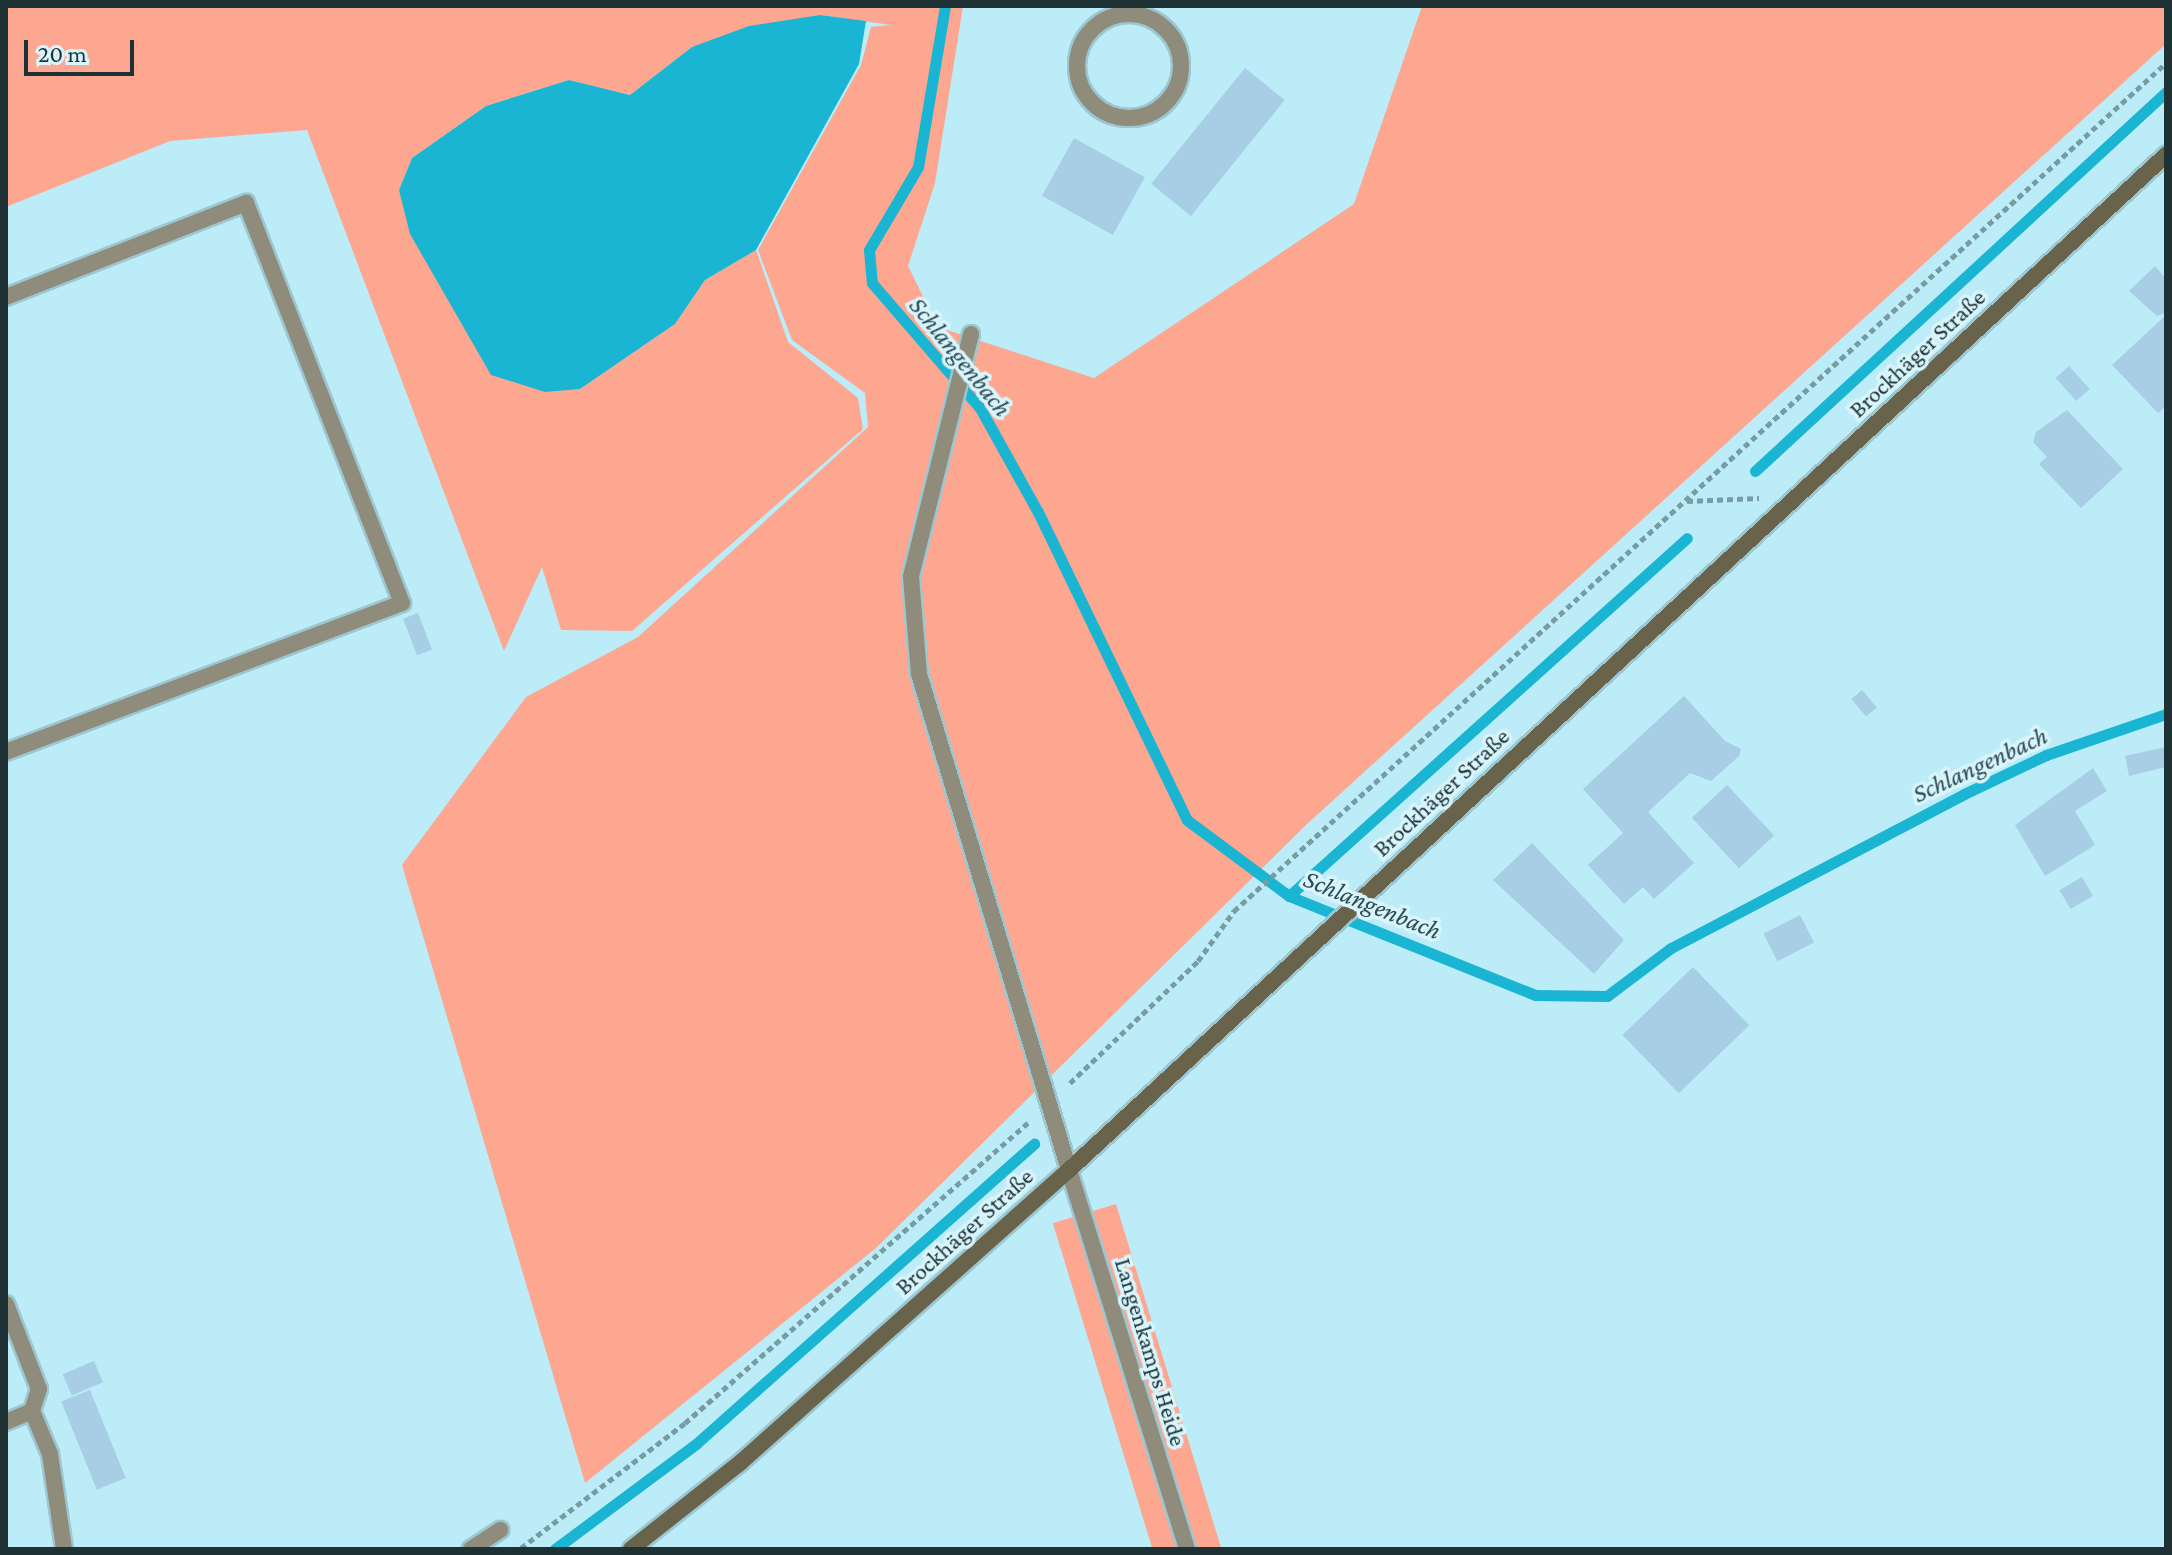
<!DOCTYPE html>
<meta charset="utf-8">
<style>
body{margin:0}
#map{position:relative;width:2172px;height:1555px;overflow:hidden;background:#bbecf8;font-family:"Crimson Pro",serif}
div>[style]{position:absolute}
.green>*{inset:0;background:#fda791;transform-origin:0 0}
.water>*{inset:0;background:#1ab5d2}
.stream>*{height:11px;margin:-5.5px;padding:0 5.5px;transform-origin:5.5px;border-radius:5.5px;background:#1ab5d2}
.building>*{inset:0;background:#a7cee5;transform-origin:0 0}
.path>*{height:5px;margin-top:-2.5px;transform-origin:0;background:repeating-linear-gradient(90deg,#779ca4 0 6px,transparent 0 10px)}
.roads{filter:drop-shadow(2px 0 #9cc7d1) drop-shadow(-2px 0 #9cc7d1) drop-shadow(0 2px #9cc7d1) drop-shadow(0 -2px #9cc7d1)}
.lane>*{height:16px;margin:-8px;padding:0 8px;transform-origin:8px;border-radius:8px;background:#908c7c}
.lane>.ring{margin:-8px;padding:0;box-sizing:content-box;background:none;border:16px solid #908c7c;border-radius:50%}
.street>*{height:16px;margin:-8px;padding:0 8px;transform-origin:8px;border-radius:8px;background:#908c7c}
.secondary>*{height:16px;margin:-8px;padding:0 8px;transform-origin:8px;border-radius:8px;background:#69634c}
span{translate:-50% -50%;white-space:nowrap;text-align:center;line-height:1.15;-webkit-text-stroke:7px #d8f5fc;paint-order:stroke}
.street-label{font-size:24px;color:#1e3236}
.water-label{font-size:26px;color:#2e4a52;font-style:italic}
.frame{position:absolute;inset:0;border:8px solid #1e3236;pointer-events:none}
.scale{position:absolute;left:24px;top:40px;width:110px;height:36px;box-sizing:border-box;border:4px solid #1e3236;border-top:0;padding-left:10px;font-size:24px;line-height:28px;white-space:nowrap;color:#1e3236;-webkit-text-stroke:6px #d8f5fc;paint-order:stroke}
</style>
<div id="map">
<div class="green">
<i style="clip-path:polygon(6px 6px,963px 6px,935px 183px,908px 266px,938px 327px,1094px 378px,1354px 204px,1422px 6px,2166px 6px,2166px 44px,1307px 824px,876px 1248px,585px 1483px,402px 865px,526px 697px,638px 637px,868px 427px,865px 393px,792px 340px,758px 250px,861px 65px,871px 27px,891px 25px,820px 15px,692px 47px,630px 95px,569px 80px,486px 106px,412px 158px,399px 190px,580px 389px,675px 324px,705px 280px,756px 250px,788px 342px,858px 398px,863px 429px,632px 631px,561px 630px,542px 567px,504px 651px,307px 130px,170px 141px,6px 207px)"></i>
<i style="left:1116px;top:1204px;width:360px;height:66px;rotate:73deg"></i>
</div>
<div class="water">
<i style="clip-path:polygon(820px 15px,866px 21px,859px 64px,756px 250px,705px 280px,675px 324px,580px 389px,545px 392px,491px 375px,410px 234px,399px 190px,412px 158px,486px 106px,569px 80px,630px 95px,692px 47px,749px 26px)"></i>
</div>
<div class="stream">
<i style="left:945px;top:6px;width:163px;rotate:99.5deg"></i>
<i style="left:918px;top:167px;width:96px;rotate:120.6deg"></i>
<i style="left:869px;top:250px;width:33px;rotate:85deg"></i>
<i style="left:872px;top:283px;width:165px;rotate:49.2deg"></i>
<i style="left:980px;top:408px;width:119px;rotate:60.9deg"></i>
<i style="left:1038px;top:512px;width:342px;rotate:64.2deg"></i>
<i style="left:1187px;top:820px;width:127px;rotate:36.7deg"></i>
<i style="left:1289px;top:896px;width:265px;rotate:21.9deg"></i>
<i style="left:1535px;top:995px;width:72px;rotate:0.8deg"></i>
<i style="left:1607px;top:996px;width:80px;rotate:-36.9deg"></i>
<i style="left:1671px;top:948px;width:331px;rotate:-27.7deg"></i>
<i style="left:1964px;top:794px;width:91px;rotate:-25.4deg"></i>
<i style="left:2046px;top:755px;width:127px;rotate:-18.9deg"></i>
<i style="left:1755px;top:471px;width:559px;rotate:-42.68deg"></i>
<i style="left:1289px;top:896px;width:535px;rotate:-41.97deg"></i>
<i style="left:555px;top:1549px;width:177px;rotate:-36.7deg"></i>
<i style="left:697px;top:1443px;width:451px;rotate:-41.6deg"></i>
</div>
<div class="building">
<i style="left:1245px;top:68px;width:51px;height:149px;rotate:39deg"></i>
<i style="left:1074px;top:138px;width:81px;height:66px;rotate:29deg"></i>
<i style="clip-path:polygon(2155px 266px,2166px 279px,2166px 313px,2157px 316px,2129px 291px)"></i>
<i style="clip-path:polygon(2166px 315px,2166px 406px,2158px 413px,2112px 365px)"></i>
<i style="left:2069px;top:366px;width:31px;height:18px;rotate:48deg"></i>
<i style="clip-path:polygon(2067px 410px,2123px 469px,2081px 508px,2039px 464px,2047px 457px,2033px 442px,2036px 432px)"></i>
<i style="left:418px;top:613px;width:39px;height:16px;rotate:69deg"></i>
<i style="left:1862px;top:690px;width:23px;height:14px;rotate:50deg"></i>
<i style="clip-path:polygon(1684px 696px,1725px 741px,1741px 749px,1739px 756px,1711px 781px,1690px 773px,1648px 812px,1694px 863px,1654px 899px,1643px 887px,1624px 904px,1588px 865px,1623px 833px,1583px 789px)"></i>
<i style="clip-path:polygon(2166px 747px,2166px 767px,2129px 776px,2125px 756px)"></i>
<i style="clip-path:polygon(2093px 768px,2107px 791px,2075px 811px,2095px 845px,2045px 876px,2015px 825px)"></i>
<i style="left:1727px;top:785px;width:69px;height:48px;rotate:47deg"></i>
<i style="clip-path:polygon(1532px 843px,1624px 940px,1594px 974px,1493px 880px)"></i>
<i style="left:2082px;top:877px;width:22px;height:26px;rotate:60deg"></i>
<i style="left:1800px;top:915px;width:31px;height:41px;rotate:63deg"></i>
<i style="left:1693px;top:967px;width:81px;height:98px;rotate:46deg"></i>
<i style="left:94px;top:1361px;width:23px;height:34px;rotate:67deg"></i>
<i style="left:90px;top:1390px;width:95px;height:31px;rotate:68deg"></i>
</div>
<div class="path">
<i style="left:1687px;top:501px;width:72px;rotate:-2.4deg"></i>
<i style="left:1070px;top:1083px;width:177px;rotate:-43.6deg"></i>
<i style="left:1198px;top:961px;width:62px;rotate:-54.2deg"></i>
<i style="left:1234px;top:911px;width:1260px;rotate:-42.3deg"></i>
<i style="left:521px;top:1548px;width:206px;rotate:-37.3deg"></i>
<i style="left:685px;top:1423px;width:456px;rotate:-41.2deg"></i>
</div>
<div class="roads">
<div class="lane">
<i class="ring" style="left:1077px;top:14px;width:88px;height:88px"></i>
<i style="left:6px;top:297px;width:258px;rotate:-21.4deg"></i>
<i style="left:246px;top:203px;width:429px;rotate:68.7deg"></i>
<i style="left:402px;top:603px;width:423px;rotate:159.4deg"></i>
<i style="left:971px;top:334px;width:250px;rotate:103.9deg"></i>
<i style="left:911px;top:577px;width:97px;rotate:85.3deg"></i>
<i style="left:919px;top:674px;width:518px;rotate:73.17deg"></i>
<i style="left:6px;top:1304px;width:91px;rotate:68.8deg"></i>
<i style="left:39px;top:1389px;width:23px;rotate:108deg"></i>
<i style="left:6px;top:1422px;width:28px;rotate:-23deg"></i>
<i style="left:32px;top:1411px;width:47px;rotate:67.3deg"></i>
<i style="left:50px;top:1454px;width:96px;rotate:81.6deg"></i>
<i style="left:471px;top:1549px;width:35px;rotate:-33deg"></i>
</div>
<div class="street">
<i style="left:1069px;top:1170px;width:397px;rotate:72.7deg"></i>
</div>
<div class="secondary">
<i style="left:631px;top:1549px;width:139px;rotate:-38.3deg"></i>
<i style="left:740px;top:1463px;width:441px;rotate:-41.7deg"></i>
<i style="left:1069px;top:1170px;width:1495px;rotate:-42.78deg"></i>
</div>
</div>
<div class="street-label">
<span style="left:1917px;top:353px;rotate:-43deg">Brockhäger Straße</span>
<span style="left:1441px;top:792px;rotate:-43deg">Brockhäger Straße</span>
<span style="left:964px;top:1231px;rotate:-42deg">Brockhäger Straße</span>
<span style="left:1151px;top:1352px;rotate:73deg">Langenkamps Heide</span>
</div>
<div class="water-label">
<span style="left:960px;top:357px;rotate:51deg">Schlangenbach</span>
<span style="left:1980px;top:765px;rotate:-25deg">Schlangenbach</span>
<span style="left:1372px;top:905px;rotate:22deg">Schlangenbach</span>
</div>
<div class="frame"></div>
<div class="scale">20 m</div>
</div>
